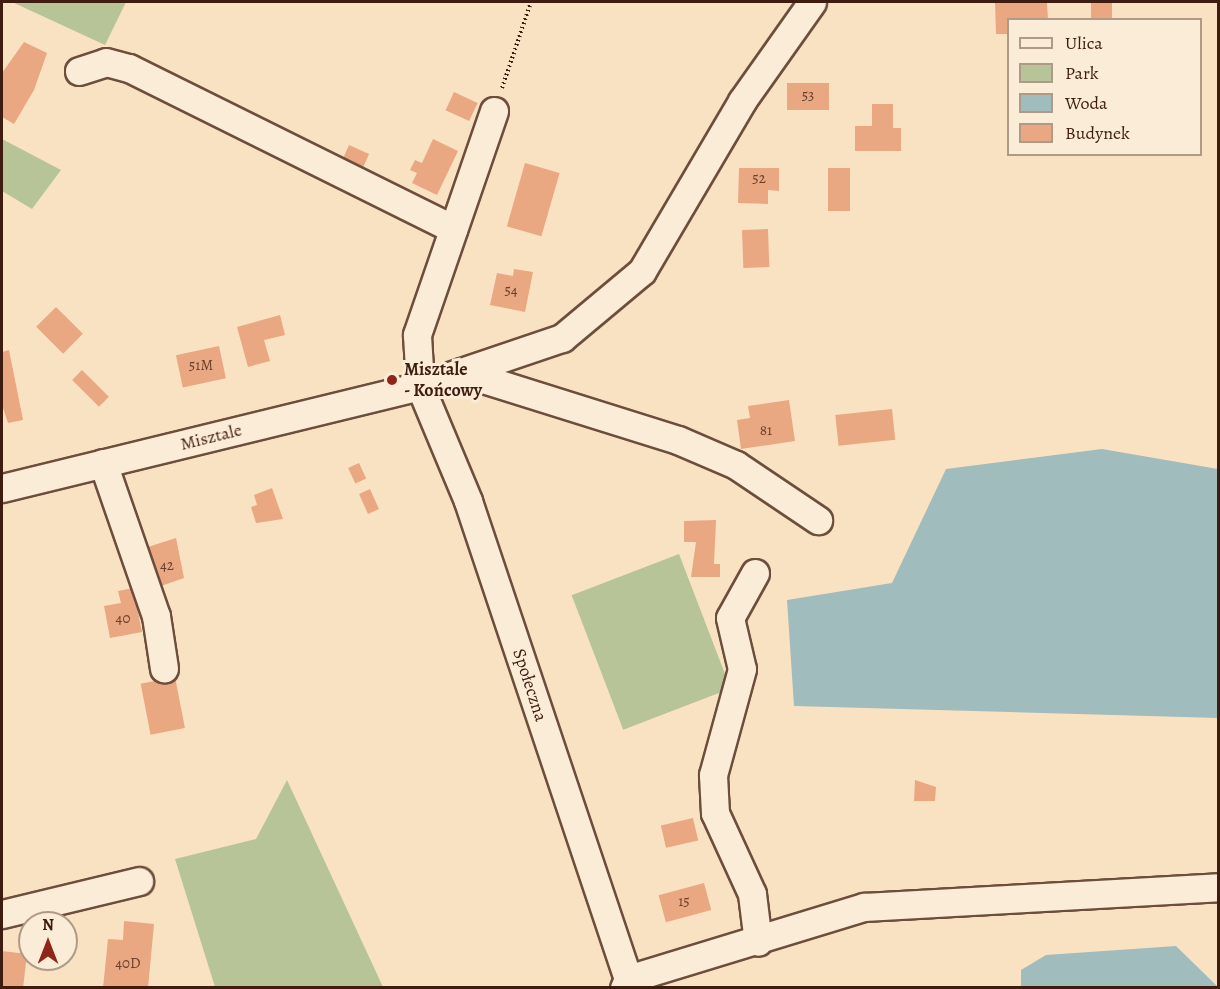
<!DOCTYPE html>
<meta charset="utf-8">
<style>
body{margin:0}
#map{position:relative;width:1220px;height:989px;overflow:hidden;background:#f9e2c2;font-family:Alegreya,serif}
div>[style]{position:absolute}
.green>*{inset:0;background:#b7c498;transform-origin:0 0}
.water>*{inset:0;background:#a1bcbd}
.building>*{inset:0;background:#e9a782;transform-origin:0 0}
.path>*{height:4px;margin-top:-2px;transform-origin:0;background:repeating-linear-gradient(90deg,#3e1c0f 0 1.5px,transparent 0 4.5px)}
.roads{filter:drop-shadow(2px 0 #6d4e3c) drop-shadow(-2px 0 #6d4e3c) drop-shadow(0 2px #6d4e3c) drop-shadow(0 -2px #6d4e3c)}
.minor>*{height:27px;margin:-13.5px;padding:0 13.5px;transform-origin:13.5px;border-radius:13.5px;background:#fbecd7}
.dots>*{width:16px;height:16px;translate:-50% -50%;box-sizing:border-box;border:3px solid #fbecd7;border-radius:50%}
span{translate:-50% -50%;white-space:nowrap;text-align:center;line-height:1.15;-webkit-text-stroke:6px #fbecd7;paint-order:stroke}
.number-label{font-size:15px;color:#693f2c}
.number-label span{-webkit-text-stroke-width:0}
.poi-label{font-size:18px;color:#3e1c0f;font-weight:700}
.left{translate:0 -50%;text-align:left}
.street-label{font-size:18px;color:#3e1c0f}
.frame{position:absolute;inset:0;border:3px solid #3e1c0f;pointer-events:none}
.legend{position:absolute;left:1007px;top:18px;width:195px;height:138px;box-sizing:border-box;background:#fbecd7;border:2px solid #af9987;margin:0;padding:8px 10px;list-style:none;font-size:18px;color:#3e1c0f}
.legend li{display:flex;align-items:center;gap:12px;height:30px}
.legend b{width:30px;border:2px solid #af9987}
.north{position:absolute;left:18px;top:911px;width:60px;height:60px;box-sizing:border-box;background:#fbecd7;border:2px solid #af9987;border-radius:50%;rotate:0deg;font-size:16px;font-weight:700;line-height:24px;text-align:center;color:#3e1c0f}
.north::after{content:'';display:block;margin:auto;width:21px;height:27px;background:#8f2418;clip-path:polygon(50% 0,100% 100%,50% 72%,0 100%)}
</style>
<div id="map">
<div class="green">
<i style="clip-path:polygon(12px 2px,126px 2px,105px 45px)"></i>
<i style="clip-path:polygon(2px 139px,61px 170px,32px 209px,2px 191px)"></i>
<i style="left:679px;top:554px;width:144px;height:115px;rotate:69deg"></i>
<i style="clip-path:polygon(287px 780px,383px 987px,215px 987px,175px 859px,256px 839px)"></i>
</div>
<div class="water">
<i style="clip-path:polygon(1102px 449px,1218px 469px,1218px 718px,794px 706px,787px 600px,892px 583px,946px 469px)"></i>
<i style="clip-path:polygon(1176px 946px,1218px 987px,1021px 987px,1021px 970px,1046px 955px)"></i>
</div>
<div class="building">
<i style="clip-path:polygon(995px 2px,1047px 2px,1048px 20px,1008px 20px,1008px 34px,996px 34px)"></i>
<i style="left:1091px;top:2px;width:21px;height:18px"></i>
<i style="clip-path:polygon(24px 42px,47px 53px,34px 90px,14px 124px,2px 117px,2px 73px)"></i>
<i style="left:787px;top:83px;width:42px;height:27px"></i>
<i style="left:454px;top:92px;width:26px;height:20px;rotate:25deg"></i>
<i style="clip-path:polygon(872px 104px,893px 104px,893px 128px,901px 128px,901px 151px,855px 151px,855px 126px,872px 126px)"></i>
<i style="clip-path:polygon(433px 139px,458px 151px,437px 195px,412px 183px,417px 173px,410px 170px,415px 160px,422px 163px)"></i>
<i style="left:349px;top:145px;width:22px;height:14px;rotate:24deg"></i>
<i style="left:525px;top:163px;width:36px;height:66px;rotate:16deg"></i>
<i style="clip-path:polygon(739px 168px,779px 168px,779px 191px,768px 190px,768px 204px,738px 203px)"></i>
<i style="left:828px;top:168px;width:22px;height:43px"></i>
<i style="left:768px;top:229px;width:38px;height:26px;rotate:88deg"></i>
<i style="clip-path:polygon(514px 269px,533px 272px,525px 312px,490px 305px,497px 273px,513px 276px)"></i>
<i style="left:56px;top:307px;width:38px;height:28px;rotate:45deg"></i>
<i style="clip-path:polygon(280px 315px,285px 335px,264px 340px,270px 361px,248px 367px,237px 327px)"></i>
<i style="left:219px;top:346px;width:33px;height:44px;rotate:78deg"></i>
<i style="clip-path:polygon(9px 350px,23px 420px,8px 423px,2px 405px,2px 352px)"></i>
<i style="left:82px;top:370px;width:38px;height:14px;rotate:45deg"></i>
<i style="clip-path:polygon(789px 400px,795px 441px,741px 449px,737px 420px,750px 418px,748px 406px)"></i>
<i style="left:892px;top:409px;width:31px;height:57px;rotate:84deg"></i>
<i style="left:359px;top:463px;width:17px;height:12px;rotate:65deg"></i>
<i style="clip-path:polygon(272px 488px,283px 519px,256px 523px,251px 507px,257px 505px,254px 495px)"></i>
<i style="left:370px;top:489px;width:22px;height:12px;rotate:66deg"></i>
<i style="clip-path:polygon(716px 520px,714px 564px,720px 564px,720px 577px,691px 577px,696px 542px,684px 542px,684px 521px)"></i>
<i style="clip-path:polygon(176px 538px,184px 578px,161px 586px,148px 547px)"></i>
<i style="clip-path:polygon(133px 588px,142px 632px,110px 638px,104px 606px,121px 603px,118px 591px)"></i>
<i style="left:175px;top:677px;width:52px;height:35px;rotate:79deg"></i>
<i style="clip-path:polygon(915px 780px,936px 787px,935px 801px,914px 801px)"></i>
<i style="left:693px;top:818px;width:23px;height:33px;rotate:77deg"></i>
<i style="left:704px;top:883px;width:28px;height:47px;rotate:75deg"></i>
<i style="clip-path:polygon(124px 921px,154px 924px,148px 988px,103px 988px,108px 939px,123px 940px)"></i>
<i style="clip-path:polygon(2px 951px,27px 954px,23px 988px,2px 988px)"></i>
</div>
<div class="path">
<i style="left:502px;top:88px;width:91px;rotate:-71.4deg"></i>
</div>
<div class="roads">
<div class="minor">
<i style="left:79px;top:71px;width:28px;rotate:-18deg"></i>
<i style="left:106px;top:62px;width:24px;rotate:15deg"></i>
<i style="left:129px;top:68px;width:362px;rotate:26.4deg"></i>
<i style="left:494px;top:111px;width:237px;rotate:109deg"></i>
<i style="left:417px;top:335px;width:51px;rotate:86.6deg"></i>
<i style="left:420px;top:386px;width:125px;rotate:67.3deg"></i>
<i style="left:468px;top:501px;width:504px;rotate:71.49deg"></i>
<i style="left:628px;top:979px;width:10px;rotate:114deg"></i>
<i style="left:461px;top:372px;width:227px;rotate:17.4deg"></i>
<i style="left:678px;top:440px;width:63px;rotate:23.3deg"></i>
<i style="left:736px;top:465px;width:99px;rotate:33.9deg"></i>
<i style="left:103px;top:463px;width:162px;rotate:70.9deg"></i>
<i style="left:156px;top:616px;width:53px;rotate:81.3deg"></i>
<i style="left:2px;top:488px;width:430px;rotate:-13.7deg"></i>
<i style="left:420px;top:386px;width:150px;rotate:-18.7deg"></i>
<i style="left:562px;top:338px;width:104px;rotate:-39.9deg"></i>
<i style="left:642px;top:271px;width:197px;rotate:-59.5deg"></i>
<i style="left:742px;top:101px;width:121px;rotate:-54.7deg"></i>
<i style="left:755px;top:573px;width:51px;rotate:119.1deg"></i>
<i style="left:730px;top:618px;width:52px;rotate:76.8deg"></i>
<i style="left:742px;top:669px;width:110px;rotate:105.3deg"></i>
<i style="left:713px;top:775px;width:38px;rotate:87deg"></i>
<i style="left:715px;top:813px;width:89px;rotate:65.4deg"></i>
<i style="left:752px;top:894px;width:48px;rotate:82.9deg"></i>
<i style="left:2px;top:914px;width:141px;rotate:-13.5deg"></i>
<i style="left:628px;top:979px;width:247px;rotate:-17deg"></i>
<i style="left:864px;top:907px;width:355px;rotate:-3.2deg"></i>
</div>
</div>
<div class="dots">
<i style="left:392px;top:380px;background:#8f2418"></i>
</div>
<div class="number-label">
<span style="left:808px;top:96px">53</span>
<span style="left:759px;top:179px">52</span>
<span style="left:511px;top:291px">54</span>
<span style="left:201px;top:366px">51M</span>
<span style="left:766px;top:431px">81</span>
<span style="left:167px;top:566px">42</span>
<span style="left:123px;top:619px">40</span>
<span style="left:684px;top:902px">15</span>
<span style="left:128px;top:964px">40D</span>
</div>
<div class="poi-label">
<span class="left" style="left:404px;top:380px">Misztale<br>- Końcowy</span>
</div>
<div class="street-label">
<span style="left:211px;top:437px;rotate:-14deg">Misztale</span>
<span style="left:530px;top:685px;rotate:72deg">Społeczna</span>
</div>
<div class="frame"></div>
<ul class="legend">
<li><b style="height:8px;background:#fbecd7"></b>Ulica</li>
<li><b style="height:16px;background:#b7c498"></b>Park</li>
<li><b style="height:16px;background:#a1bcbd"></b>Woda</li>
<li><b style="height:16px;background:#e9a782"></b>Budynek</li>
</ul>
<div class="north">N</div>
</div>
